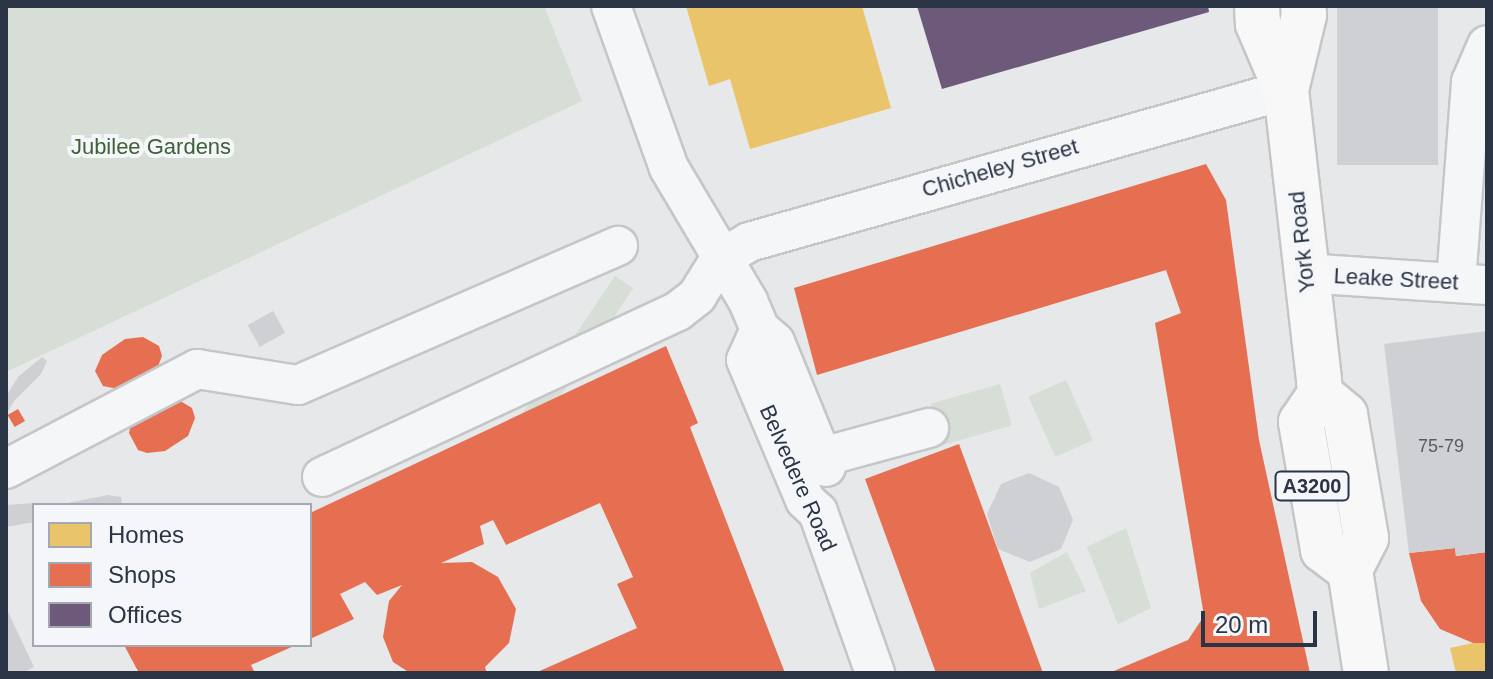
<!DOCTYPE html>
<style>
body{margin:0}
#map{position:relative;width:1493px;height:679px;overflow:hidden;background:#e6e8ea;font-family:Arial,sans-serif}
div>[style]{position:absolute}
.green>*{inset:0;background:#d6ded6;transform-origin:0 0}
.homes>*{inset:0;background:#e9c46a}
.shops>*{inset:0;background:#e76f51;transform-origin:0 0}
.offices>*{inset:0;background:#6d597a}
.building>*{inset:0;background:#ced0d3;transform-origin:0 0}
.roads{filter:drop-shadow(2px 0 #c4c6c8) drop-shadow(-2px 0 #c4c6c8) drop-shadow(0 2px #c4c6c8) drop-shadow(0 -2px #c4c6c8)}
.minor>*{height:38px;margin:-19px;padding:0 19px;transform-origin:19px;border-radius:19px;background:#f5f6f7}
.major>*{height:44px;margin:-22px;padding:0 22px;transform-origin:22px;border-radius:22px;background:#f8f8f8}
span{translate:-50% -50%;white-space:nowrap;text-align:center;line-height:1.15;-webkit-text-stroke:8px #f4f6f9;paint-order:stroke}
.number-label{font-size:18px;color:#545c69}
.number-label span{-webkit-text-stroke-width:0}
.shield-label span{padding:2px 6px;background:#f4f6f9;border:2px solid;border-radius:6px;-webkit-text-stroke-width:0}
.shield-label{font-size:20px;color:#2b3445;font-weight:700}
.park-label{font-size:22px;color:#3f6138}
.street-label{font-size:22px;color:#2b3445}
.frame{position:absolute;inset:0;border:8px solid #2b3445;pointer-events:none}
.legend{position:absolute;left:32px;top:503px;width:280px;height:144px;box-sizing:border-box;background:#f4f6f9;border:2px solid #a4a8b1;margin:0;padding:10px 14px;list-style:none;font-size:24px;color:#2b3445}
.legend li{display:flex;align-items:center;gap:16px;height:40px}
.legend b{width:40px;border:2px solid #a4a8b1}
.scale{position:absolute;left:1201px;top:611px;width:116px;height:36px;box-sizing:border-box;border:4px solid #2b3445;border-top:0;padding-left:10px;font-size:24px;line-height:28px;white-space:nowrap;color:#2b3445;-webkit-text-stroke:6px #f4f6f9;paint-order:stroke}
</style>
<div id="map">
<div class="green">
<i style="clip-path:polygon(6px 6px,544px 6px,582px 101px,6px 372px)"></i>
<i style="left:615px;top:276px;width:22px;height:250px;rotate:34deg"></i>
<i style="left:1066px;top:380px;width:66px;height:41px;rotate:66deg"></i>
<i style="left:1000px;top:384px;width:43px;height:72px;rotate:74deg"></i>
<i style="clip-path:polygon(1126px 528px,1151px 608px,1118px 624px,1087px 547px)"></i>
<i style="clip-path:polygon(1067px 552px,1086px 591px,1039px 609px,1030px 573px)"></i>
</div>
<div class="homes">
<i style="clip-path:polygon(686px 6px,862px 6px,891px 108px,750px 149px,730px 79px,709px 86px)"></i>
<i style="clip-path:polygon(1473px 643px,1487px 643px,1487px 673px,1456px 673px,1450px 648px)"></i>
</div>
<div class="shops">
<i style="clip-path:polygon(1206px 164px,1226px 200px,1259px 440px,1310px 673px,1109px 673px,1188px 640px,1204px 616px,1155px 323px,1181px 313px,1166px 270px,817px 375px,794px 288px)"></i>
<i style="clip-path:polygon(143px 337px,159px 346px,162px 356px,155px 374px,123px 390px,103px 386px,95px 371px,102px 355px,125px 339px)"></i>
<i style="clip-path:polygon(666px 346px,698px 423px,690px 427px,785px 673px,535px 673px,637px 628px,617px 584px,633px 577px,600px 503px,506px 545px,493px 520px,480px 526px,484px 544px,441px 563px,472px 562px,498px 577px,516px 609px,509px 643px,485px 667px,487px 673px,410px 673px,393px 662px,383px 637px,389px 601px,402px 585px,377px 595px,365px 582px,340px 594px,354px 619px,310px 639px,310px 513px)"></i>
<i style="clip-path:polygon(177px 399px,192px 408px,195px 418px,188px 436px,165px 451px,147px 453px,138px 450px,129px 433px,131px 424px)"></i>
<i style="left:18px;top:409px;width:14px;height:12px;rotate:60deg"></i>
<i style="clip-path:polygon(959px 444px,1043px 673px,936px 673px,865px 479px)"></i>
<i style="clip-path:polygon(1455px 548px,1456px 556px,1487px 552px,1487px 643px,1473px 643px,1440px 629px,1421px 601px,1409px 553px)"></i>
<i style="clip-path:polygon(124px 645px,296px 645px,251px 665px,255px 673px,139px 673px)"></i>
</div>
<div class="offices">
<i style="clip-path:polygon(917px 6px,1208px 6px,1209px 12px,942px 89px)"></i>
</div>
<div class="building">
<i style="left:1337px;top:6px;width:101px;height:159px"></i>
<i style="left:273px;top:311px;width:25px;height:29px;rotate:61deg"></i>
<i style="clip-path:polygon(1487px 331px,1487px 552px,1456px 556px,1455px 548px,1409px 553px,1384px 344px)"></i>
<i style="clip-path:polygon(42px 357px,47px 361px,41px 374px,14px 401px,6px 415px,6px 396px,18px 377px)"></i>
<i style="clip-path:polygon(1029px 473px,1059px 487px,1073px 520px,1061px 549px,1030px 562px,998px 549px,987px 514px,1001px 484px)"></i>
<i style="clip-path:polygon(108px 495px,121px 497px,122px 503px,57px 505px)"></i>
<i style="clip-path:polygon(34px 503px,34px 522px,6px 527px,6px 505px)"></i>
<i style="clip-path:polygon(8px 612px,34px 667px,23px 673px,6px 673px)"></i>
</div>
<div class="roads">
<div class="minor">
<i style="left:611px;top:6px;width:172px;rotate:70.3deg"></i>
<i style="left:669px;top:168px;width:155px;rotate:59.3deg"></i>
<i style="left:748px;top:301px;width:30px;rotate:67deg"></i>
<i style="left:760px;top:329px;width:20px;rotate:41deg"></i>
<i style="left:775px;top:342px;width:135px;rotate:67.8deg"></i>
<i style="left:1304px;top:273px;width:183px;rotate:3.8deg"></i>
<i style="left:1456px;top:282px;width:201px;rotate:-85.7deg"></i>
<i style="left:1471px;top:82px;width:40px;rotate:-66.6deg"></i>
<i style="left:760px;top:329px;width:34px;rotate:114deg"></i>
<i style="left:746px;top:360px;width:152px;rotate:67.1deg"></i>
<i style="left:805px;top:500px;width:18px;rotate:43deg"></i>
<i style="left:818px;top:512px;width:171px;rotate:70.5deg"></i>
<i style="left:822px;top:457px;width:111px;rotate:-15.2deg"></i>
<i style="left:6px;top:469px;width:216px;rotate:-27.6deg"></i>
<i style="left:197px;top:369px;width:102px;rotate:9deg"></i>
<i style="left:298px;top:385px;width:349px;rotate:-23.5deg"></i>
<i style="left:322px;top:477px;width:393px;rotate:-25deg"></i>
<i style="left:678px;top:311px;width:24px;rotate:-38deg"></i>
<i style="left:697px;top:296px;width:44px;rotate:-58.1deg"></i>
<i style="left:720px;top:259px;width:34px;rotate:-30deg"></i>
<i style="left:749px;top:242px;width:558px;rotate:-15.8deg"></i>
</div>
<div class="major">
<i style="left:1257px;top:6px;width:18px;rotate:87deg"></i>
<i style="left:1258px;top:24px;width:72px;rotate:67deg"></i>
<i style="left:1286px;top:90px;width:292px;rotate:83.5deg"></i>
<i style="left:1319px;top:380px;width:14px;rotate:86deg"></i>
<i style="left:1320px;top:394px;width:34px;rotate:124deg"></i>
<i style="left:1301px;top:422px;width:130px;rotate:80.2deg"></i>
<i style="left:1323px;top:550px;width:34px;rotate:37deg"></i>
<i style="left:1286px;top:90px;width:77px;rotate:-76.5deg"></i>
<i style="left:1304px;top:15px;width:9px;rotate:-96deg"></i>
<i style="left:1320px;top:394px;width:33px;rotate:40deg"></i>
<i style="left:1345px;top:415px;width:125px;rotate:80.3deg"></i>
<i style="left:1366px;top:538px;width:36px;rotate:117deg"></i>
<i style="left:1350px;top:570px;width:104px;rotate:81.2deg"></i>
</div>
</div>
<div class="number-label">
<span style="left:1441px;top:446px">75-79</span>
</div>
<div class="shield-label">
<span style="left:1312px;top:486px">A3200</span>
</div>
<div class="park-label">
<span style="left:151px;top:147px">Jubilee Gardens</span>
</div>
<div class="street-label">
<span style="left:1000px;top:168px;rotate:-16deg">Chicheley Street</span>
<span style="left:1302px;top:242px;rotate:-96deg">York Road</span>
<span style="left:1396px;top:279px;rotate:3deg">Leake Street</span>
<span style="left:798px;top:478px;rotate:66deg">Belvedere Road</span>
</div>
<div class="frame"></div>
<ul class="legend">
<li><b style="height:22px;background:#e9c46a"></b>Homes</li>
<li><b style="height:22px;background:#e76f51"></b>Shops</li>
<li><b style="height:22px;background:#6d597a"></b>Offices</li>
</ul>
<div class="scale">20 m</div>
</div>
